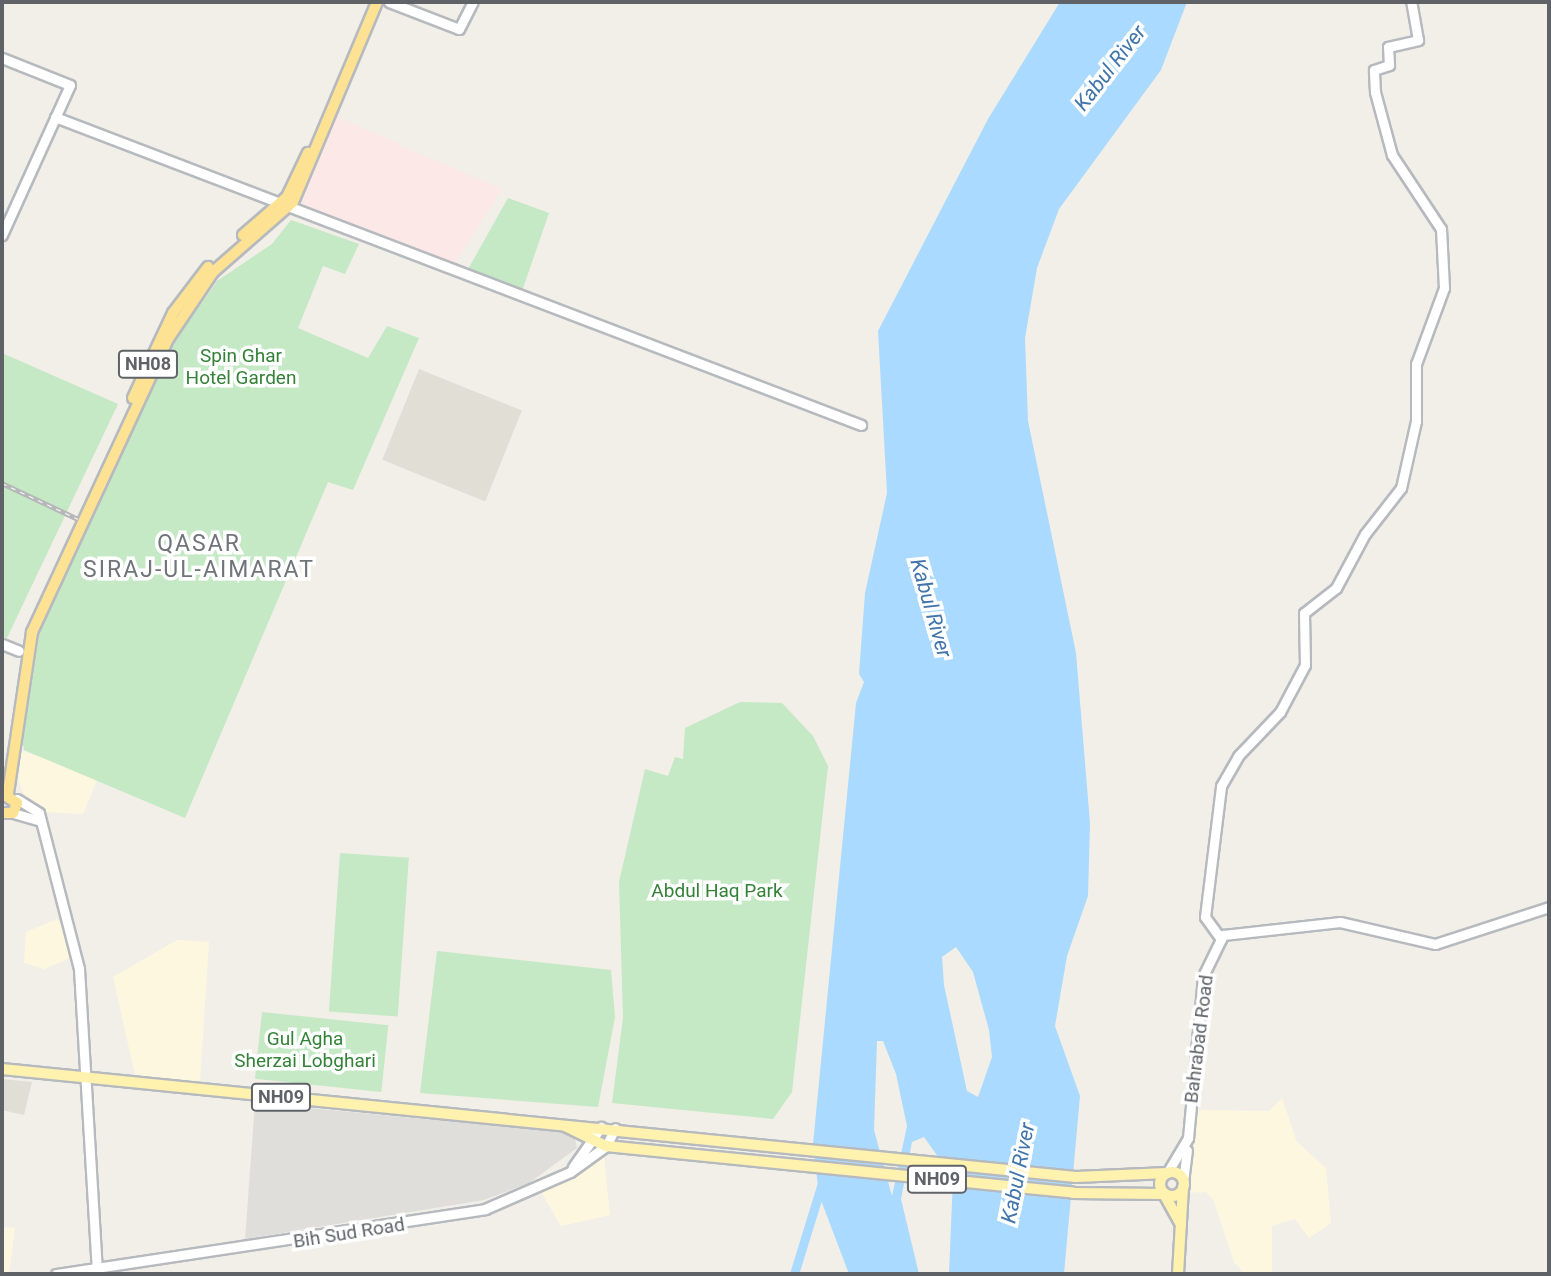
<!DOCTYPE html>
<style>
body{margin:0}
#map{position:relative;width:1551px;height:1276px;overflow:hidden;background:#f1efe8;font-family:Roboto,sans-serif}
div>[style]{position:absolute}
.commercial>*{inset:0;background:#fef7e0}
.industrial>*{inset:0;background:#e0deda}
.education>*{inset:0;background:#e1ded6;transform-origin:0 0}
.medical>*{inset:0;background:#fce8e6}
.green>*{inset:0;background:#c5e8c5;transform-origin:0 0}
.water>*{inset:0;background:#aadaff}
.river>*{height:9px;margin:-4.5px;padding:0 4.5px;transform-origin:4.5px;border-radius:4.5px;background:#aadaff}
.roads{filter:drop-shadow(2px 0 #b6babf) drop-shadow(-2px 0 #b6babf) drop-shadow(0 2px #b6babf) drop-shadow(0 -2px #b6babf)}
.secondary>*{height:9px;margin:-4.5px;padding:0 4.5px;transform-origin:4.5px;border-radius:4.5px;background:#fff}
.primary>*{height:10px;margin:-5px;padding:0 5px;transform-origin:5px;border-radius:5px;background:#fff2af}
.primary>.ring{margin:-5px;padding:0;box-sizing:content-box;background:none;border:10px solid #fff2af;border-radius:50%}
.highway>*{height:10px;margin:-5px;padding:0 5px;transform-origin:5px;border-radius:5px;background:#fde293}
.rail>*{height:4.5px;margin-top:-2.25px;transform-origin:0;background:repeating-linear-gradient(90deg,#fff 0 5px,#b6b7b8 0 10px);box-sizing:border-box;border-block:2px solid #b6b7b8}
span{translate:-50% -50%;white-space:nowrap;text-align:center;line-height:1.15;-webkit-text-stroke:7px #fff;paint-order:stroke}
.shield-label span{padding:2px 5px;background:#fff;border:2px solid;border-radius:5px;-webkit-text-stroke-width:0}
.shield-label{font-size:18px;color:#5f6368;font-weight:700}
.park-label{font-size:19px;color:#348238}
.street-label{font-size:19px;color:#5f6368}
.water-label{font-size:21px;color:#4174aa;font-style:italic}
.quarter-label{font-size:23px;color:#70757a;letter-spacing:2px}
.frame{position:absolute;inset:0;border:4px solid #5f6368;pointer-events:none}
</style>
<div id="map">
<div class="commercial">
<i style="clip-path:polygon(20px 750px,98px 778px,83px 814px,43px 812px,24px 796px,14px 768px)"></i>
<i style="clip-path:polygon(57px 919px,68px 933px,70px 958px,44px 969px,24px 963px,26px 932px)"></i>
<i style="clip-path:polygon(177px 940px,209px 942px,200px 1082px,135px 1075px,113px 977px)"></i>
<i style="clip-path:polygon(1282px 1098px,1297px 1142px,1326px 1168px,1331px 1223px,1309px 1238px,1295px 1219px,1272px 1226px,1272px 1274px,1245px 1274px,1234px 1262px,1213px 1199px,1206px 1192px,1185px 1193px,1195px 1110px,1269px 1111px)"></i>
<i style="clip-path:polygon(604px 1157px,610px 1215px,561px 1226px,540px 1190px)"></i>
<i style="clip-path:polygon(2px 1227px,15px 1228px,9px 1274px,2px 1274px)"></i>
</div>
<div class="industrial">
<i style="clip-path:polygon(255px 1103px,574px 1133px,577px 1148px,529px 1183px,484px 1200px,245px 1239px)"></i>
</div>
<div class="education">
<i style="left:419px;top:369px;width:111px;height:98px;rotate:22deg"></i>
<i style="clip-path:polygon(2px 1079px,32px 1082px,24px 1115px,2px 1110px)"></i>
</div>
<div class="medical">
<i style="clip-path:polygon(335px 116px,401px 144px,398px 152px,402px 146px,502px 189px,453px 266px,292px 209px)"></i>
</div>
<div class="green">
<i style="clip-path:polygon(508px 198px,549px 213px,522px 291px,467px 271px)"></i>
<i style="clip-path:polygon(291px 220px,359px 244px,345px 274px,323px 266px,298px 328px,368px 358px,387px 326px,419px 338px,353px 490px,328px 482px,185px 818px,24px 750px,18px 708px,36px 629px,177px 338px,217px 281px,272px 244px)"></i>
<i style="clip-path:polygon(2px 353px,118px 404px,7px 638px,2px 636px)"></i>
<i style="clip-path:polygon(740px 702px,782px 703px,813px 736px,828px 766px,792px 1092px,773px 1119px,612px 1103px,623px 1018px,619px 882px,645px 769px,668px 776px,675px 757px,683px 759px,685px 728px)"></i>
<i style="left:340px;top:853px;width:69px;height:159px;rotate:4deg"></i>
<i style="clip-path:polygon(437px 951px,611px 970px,615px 1017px,598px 1107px,420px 1093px)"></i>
<i style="left:262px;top:1012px;width:127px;height:67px;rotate:6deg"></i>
</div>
<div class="water">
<i style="clip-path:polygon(evenodd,1060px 2px,1187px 2px,1161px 70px,1059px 209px,1037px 268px,1025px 338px,1028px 421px,1076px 653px,1090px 823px,1088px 896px,1067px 956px,1055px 1026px,1080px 1096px,1064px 1274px,949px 1274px,953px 1178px,924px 1137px,912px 1142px,901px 1199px,919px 1274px,849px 1274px,819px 1195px,813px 1144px,856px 703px,864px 682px,859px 674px,865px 593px,887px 493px,878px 331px,988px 119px,1060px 2px,956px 947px,973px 972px,989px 1030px,992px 1057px,978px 1097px,967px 1091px,944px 985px,942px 957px,956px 947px,1060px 2px,877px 1041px,883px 1041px,896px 1074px,907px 1126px,892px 1196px,874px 1130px,877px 1041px)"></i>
</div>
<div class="river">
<i style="left:794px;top:1274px;width:92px;rotate:-72.9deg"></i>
</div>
<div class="roads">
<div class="secondary">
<i style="left:389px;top:2px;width:75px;rotate:21.1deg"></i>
<i style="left:459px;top:29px;width:30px;rotate:-63deg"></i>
<i style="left:2px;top:58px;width:73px;rotate:21.7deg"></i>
<i style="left:70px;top:85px;width:165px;rotate:114.4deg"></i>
<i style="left:55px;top:117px;width:863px;rotate:20.91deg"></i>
<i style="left:2px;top:644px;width:18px;rotate:22deg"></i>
<i style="left:17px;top:799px;width:26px;rotate:32deg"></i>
<i style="left:39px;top:813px;width:161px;rotate:75.6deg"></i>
<i style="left:79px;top:969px;width:305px;rotate:86.6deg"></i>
<i style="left:13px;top:813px;width:29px;rotate:16deg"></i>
<i style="left:1221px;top:939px;width:27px;rotate:-126deg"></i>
<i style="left:1205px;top:917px;width:132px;rotate:-83deg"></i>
<i style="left:1221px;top:786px;width:34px;rotate:-60deg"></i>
<i style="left:1238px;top:756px;width:61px;rotate:-46.3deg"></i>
<i style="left:1280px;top:712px;width:53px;rotate:-62deg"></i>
<i style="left:1305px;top:665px;width:52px;rotate:-91.1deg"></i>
<i style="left:1304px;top:613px;width:41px;rotate:-38deg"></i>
<i style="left:1336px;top:588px;width:61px;rotate:-61.8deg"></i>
<i style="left:1365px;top:534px;width:58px;rotate:-52deg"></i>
<i style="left:1401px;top:488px;width:69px;rotate:-77.4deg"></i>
<i style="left:1416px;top:421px;width:57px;rotate:-90deg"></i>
<i style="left:1416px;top:364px;width:81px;rotate:-69.8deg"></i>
<i style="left:1444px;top:288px;width:59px;rotate:-92.9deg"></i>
<i style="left:1441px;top:229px;width:89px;rotate:-123.5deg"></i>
<i style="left:1392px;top:155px;width:65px;rotate:-105.1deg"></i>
<i style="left:1375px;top:92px;width:22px;rotate:-93deg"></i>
<i style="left:1374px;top:70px;width:16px;rotate:-18deg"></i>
<i style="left:1389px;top:65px;width:18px;rotate:-93deg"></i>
<i style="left:1388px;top:47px;width:31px;rotate:-13deg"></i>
<i style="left:1418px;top:40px;width:39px;rotate:-100deg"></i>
<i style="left:573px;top:1167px;width:49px;rotate:-55deg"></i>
<i style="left:1167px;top:1173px;width:41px;rotate:-59deg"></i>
<i style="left:1188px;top:1138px;width:163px;rotate:-84.7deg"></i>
<i style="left:1203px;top:976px;width:46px;rotate:-64deg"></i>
<i style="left:1223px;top:935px;width:118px;rotate:-6.3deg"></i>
<i style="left:1340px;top:922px;width:98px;rotate:13deg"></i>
<i style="left:1435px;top:944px;width:120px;rotate:-18deg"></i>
<i style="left:1183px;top:1182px;width:32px;rotate:-83deg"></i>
<i style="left:56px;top:1274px;width:434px;rotate:-8.6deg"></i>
<i style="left:485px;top:1209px;width:93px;rotate:-23.5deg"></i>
<i style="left:570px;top:1172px;width:44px;rotate:-35.8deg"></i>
<i style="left:606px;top:1146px;width:20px;rotate:-63deg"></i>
</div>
<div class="primary">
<i style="left:2px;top:1069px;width:1079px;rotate:5.74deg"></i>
<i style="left:1076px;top:1177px;width:91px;rotate:-2.5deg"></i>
<i style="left:565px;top:1126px;width:46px;rotate:26deg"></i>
<i style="left:606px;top:1146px;width:469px;rotate:5.7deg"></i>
<i style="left:1073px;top:1193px;width:91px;rotate:0.6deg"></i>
<i style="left:1164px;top:1194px;width:35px;rotate:61deg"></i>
<i class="ring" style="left:1160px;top:1172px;width:14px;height:14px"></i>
<i style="left:1178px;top:1274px;width:87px;rotate:-86.7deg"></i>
</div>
<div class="highway">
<i style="left:243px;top:235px;width:58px;rotate:-40.8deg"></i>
<i style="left:287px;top:197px;width:49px;rotate:-64.5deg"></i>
<i style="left:133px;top:398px;width:94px;rotate:-64.8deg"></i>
<i style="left:173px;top:313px;width:58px;rotate:-52.7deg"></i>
<i style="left:8px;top:793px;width:163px;rotate:-81.5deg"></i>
<i style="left:32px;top:632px;width:323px;rotate:-65.1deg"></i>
<i style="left:168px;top:339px;width:81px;rotate:-56.1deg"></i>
<i style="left:213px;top:272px;width:106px;rotate:-41.2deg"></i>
<i style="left:293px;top:202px;width:217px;rotate:-67.2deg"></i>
<i style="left:2px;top:813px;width:11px"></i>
<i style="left:13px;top:813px;width:11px;rotate:-68deg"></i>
<i style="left:17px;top:803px;width:17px;rotate:-147deg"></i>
</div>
</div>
<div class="rail">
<i style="left:2px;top:483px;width:84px;rotate:25.3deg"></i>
</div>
<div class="shield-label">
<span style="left:148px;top:364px">NH08</span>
<span style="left:281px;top:1097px">NH09</span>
<span style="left:937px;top:1179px">NH09</span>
</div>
<div class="park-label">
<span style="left:241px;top:367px">Spin Ghar<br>Hotel Garden</span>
<span style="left:717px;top:891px">Abdul Haq Park</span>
<span style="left:305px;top:1050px">Gul Agha<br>Sherzai Lobghari</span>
</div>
<div class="street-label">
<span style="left:1199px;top:1039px;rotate:-83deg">Bahrabad Road</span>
<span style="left:349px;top:1233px;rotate:-9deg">Bih Sud Road</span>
</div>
<div class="water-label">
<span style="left:1110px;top:68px;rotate:-52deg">Kabul River</span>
<span style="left:931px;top:608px;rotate:74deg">Kabul River</span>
<span style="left:1018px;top:1173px;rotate:-79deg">Kabul River</span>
</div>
<div class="quarter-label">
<span style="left:199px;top:557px">QASAR<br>SIRAJ-UL-AIMARAT</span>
</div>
<div class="frame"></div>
</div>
